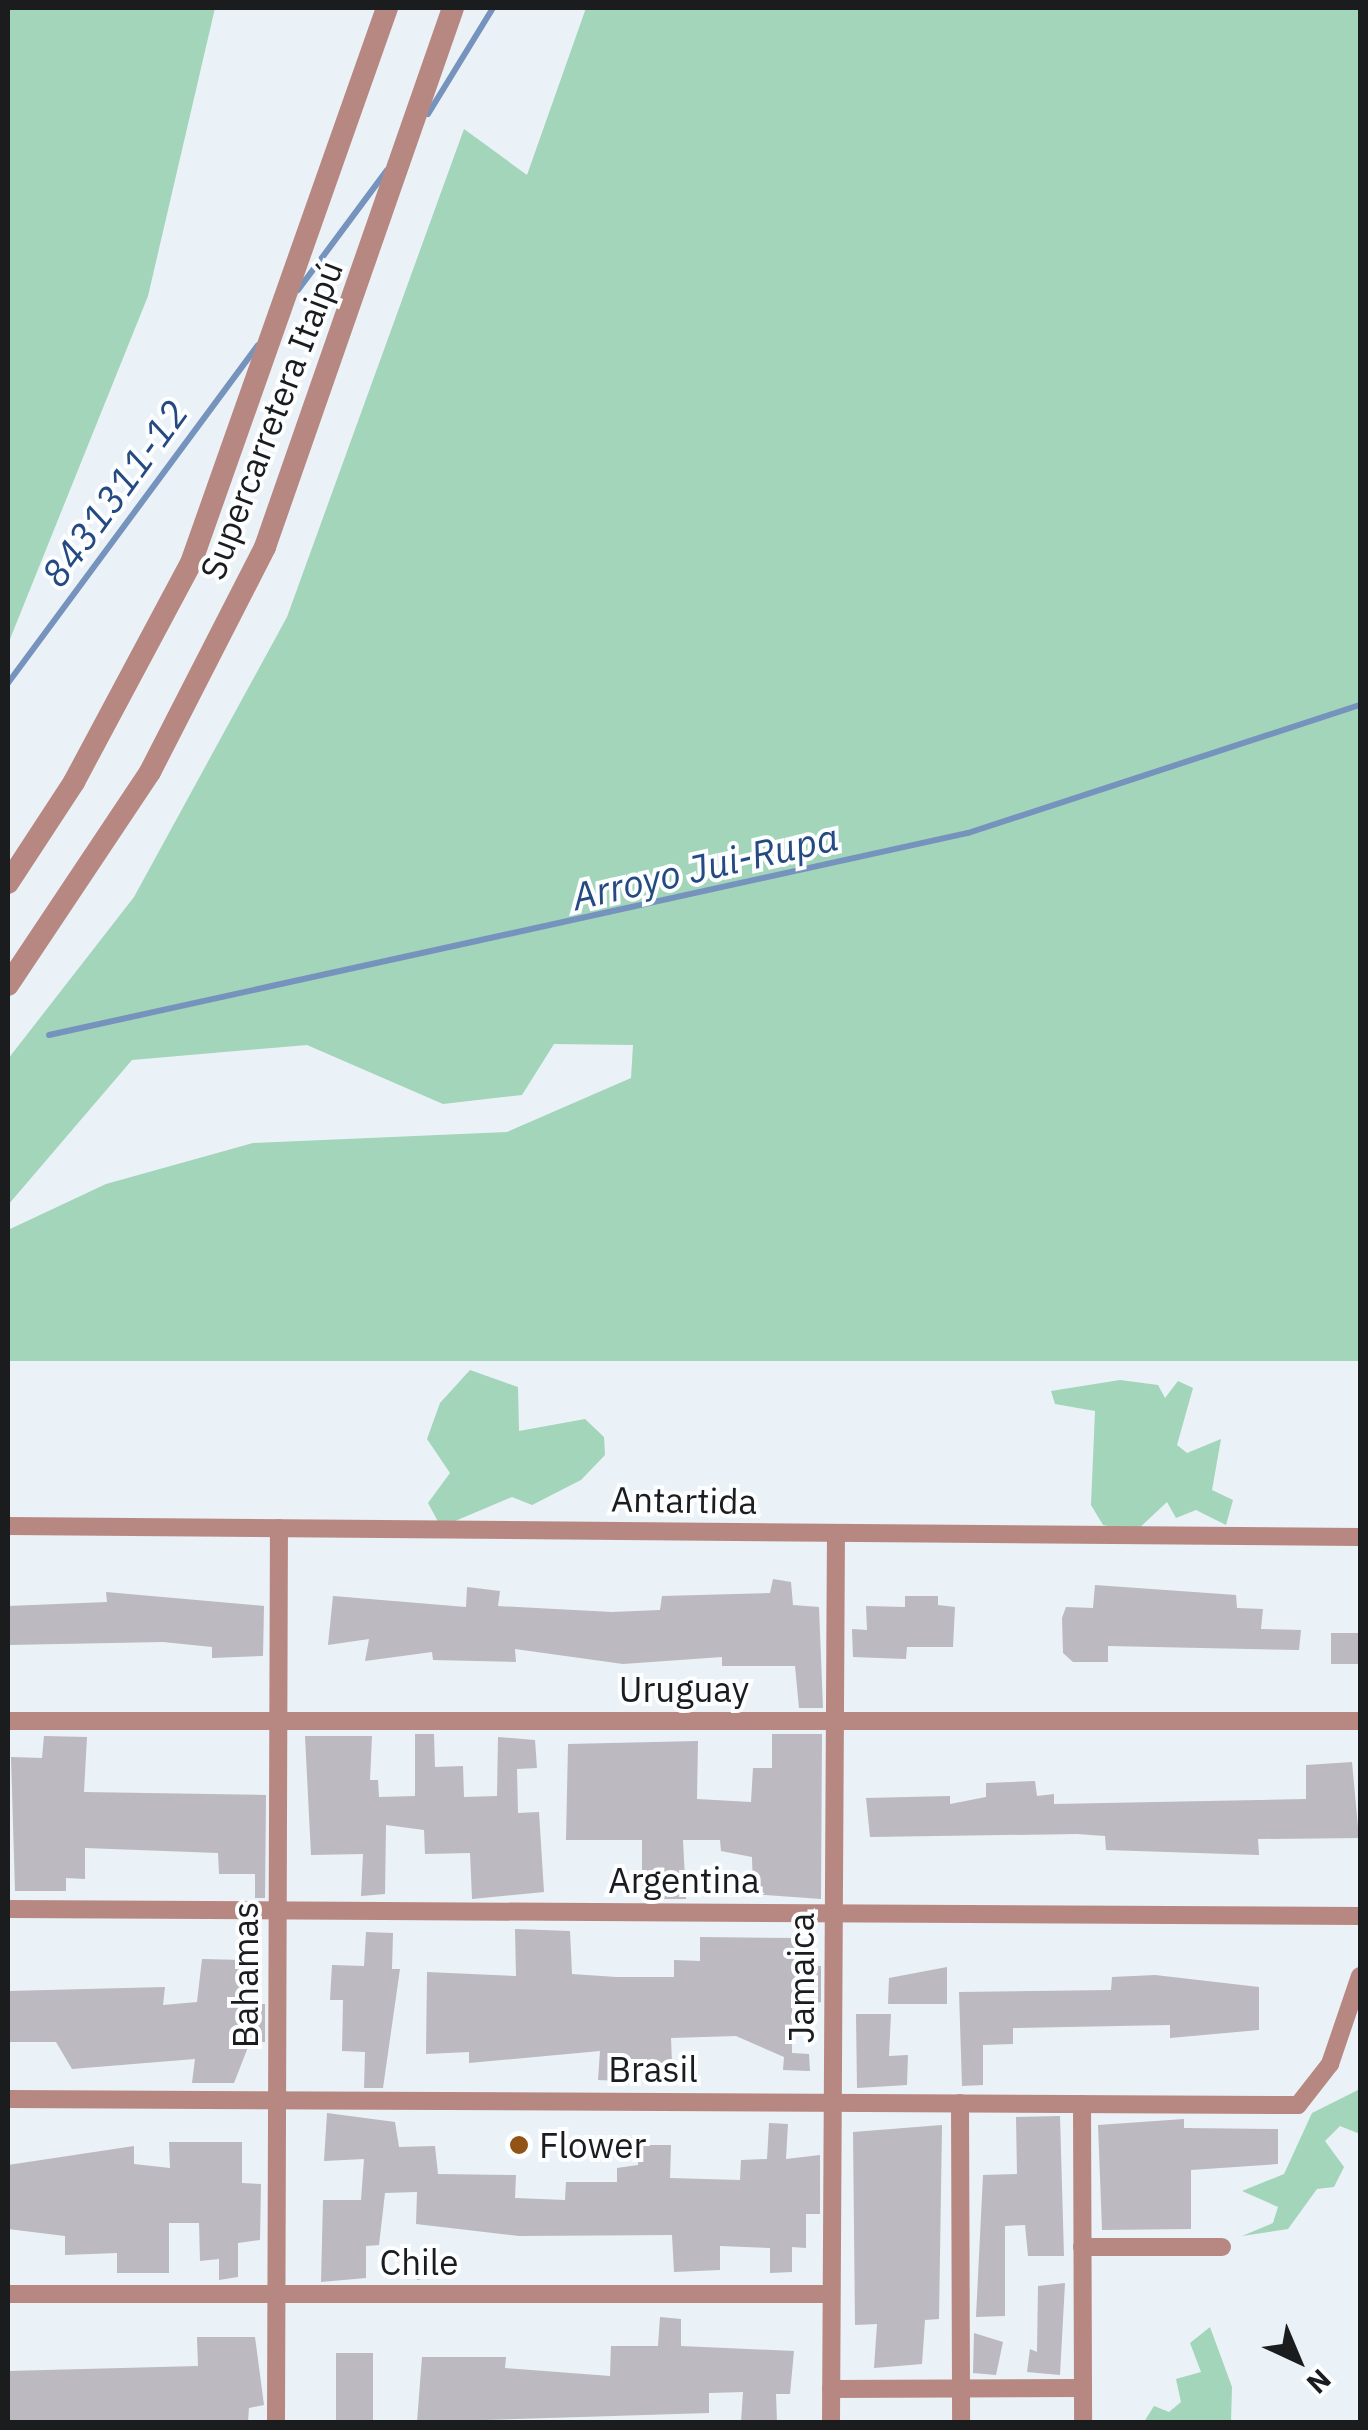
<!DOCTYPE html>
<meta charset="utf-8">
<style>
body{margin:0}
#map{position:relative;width:1368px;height:2430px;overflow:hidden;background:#eaf1f7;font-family:"IBM Plex Sans",sans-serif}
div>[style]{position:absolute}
.green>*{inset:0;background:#a2d5ba}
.stream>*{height:6px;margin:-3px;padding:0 3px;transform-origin:3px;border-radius:3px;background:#7693be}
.building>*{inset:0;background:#bcb9c0;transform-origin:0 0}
.minor>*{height:18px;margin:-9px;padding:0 9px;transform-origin:9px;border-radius:9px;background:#b78881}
.tertiary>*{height:22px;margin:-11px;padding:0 11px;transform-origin:11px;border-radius:11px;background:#b78881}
.dots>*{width:28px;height:28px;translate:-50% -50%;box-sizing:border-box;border:5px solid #fcfeff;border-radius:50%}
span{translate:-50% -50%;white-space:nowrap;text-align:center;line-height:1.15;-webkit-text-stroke:8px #fcfeff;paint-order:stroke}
.street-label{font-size:35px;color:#1a1c1e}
.poi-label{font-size:35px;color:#1a1c1e}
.left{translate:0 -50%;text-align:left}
.water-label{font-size:38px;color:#244a81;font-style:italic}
.frame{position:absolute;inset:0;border:10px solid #1a1c1e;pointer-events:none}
.north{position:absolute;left:1248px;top:2310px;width:100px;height:100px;-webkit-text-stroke:8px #fcfeff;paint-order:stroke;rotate:136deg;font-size:28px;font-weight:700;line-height:40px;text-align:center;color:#1a1c1e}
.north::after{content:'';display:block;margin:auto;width:35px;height:45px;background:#1a1c1e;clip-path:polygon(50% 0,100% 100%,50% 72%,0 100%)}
</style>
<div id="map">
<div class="green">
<i style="clip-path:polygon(8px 8px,215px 8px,148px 296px,8px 644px)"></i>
<i style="clip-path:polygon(586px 8px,1360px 8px,1360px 1361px,8px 1361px,8px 1230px,106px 1184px,253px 1143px,507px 1132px,631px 1078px,633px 1045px,554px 1044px,522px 1095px,443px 1104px,307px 1045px,132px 1060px,8px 1205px,8px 1059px,134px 897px,287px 617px,464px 129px,527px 175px)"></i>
<i style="clip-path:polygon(470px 1370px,518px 1387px,519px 1431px,585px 1419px,604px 1437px,605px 1455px,581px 1480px,532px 1505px,512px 1497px,441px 1527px,428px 1503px,450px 1473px,427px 1439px,440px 1403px)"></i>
<i style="clip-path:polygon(1120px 1380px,1158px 1385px,1165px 1398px,1178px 1381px,1193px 1388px,1177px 1445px,1187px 1453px,1221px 1439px,1212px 1490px,1233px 1500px,1226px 1525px,1196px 1510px,1176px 1518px,1167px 1502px,1136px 1531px,1103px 1525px,1091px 1505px,1095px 1411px,1055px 1404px,1051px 1391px)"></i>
<i style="clip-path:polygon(1360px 2089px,1360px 2134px,1340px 2126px,1325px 2141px,1344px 2167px,1334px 2187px,1317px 2189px,1288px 2229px,1242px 2236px,1273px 2223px,1278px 2207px,1242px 2191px,1284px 2174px,1312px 2113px)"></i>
<i style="clip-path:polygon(1210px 2327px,1232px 2387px,1231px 2422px,1144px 2422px,1154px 2406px,1169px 2412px,1181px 2402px,1176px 2379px,1201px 2372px,1190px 2343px)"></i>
</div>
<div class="stream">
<i style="left:428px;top:114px;width:124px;rotate:-58.5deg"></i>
<i style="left:298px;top:290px;width:149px;rotate:-53.4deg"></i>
<i style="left:8px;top:683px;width:420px;rotate:-53.5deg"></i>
<i style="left:49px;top:1035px;width:941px;rotate:-12.4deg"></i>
<i style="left:968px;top:833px;width:412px;rotate:-18.1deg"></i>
</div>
<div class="building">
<i style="clip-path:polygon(773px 1579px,791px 1582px,793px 1605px,819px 1607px,823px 1708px,799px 1708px,795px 1666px,722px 1666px,722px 1657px,623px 1664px,515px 1649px,516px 1662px,433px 1660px,432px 1652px,365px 1661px,369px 1639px,328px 1645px,333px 1596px,466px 1607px,467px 1587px,500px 1591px,498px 1606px,612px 1612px,660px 1610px,662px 1596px,770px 1593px)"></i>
<i style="clip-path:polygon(1095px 1585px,1236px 1595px,1237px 1608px,1263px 1609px,1261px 1629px,1301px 1630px,1299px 1650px,1108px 1646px,1108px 1662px,1073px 1662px,1063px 1653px,1062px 1618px,1066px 1607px,1093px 1608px)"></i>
<i style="clip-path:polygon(106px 1592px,264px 1606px,263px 1656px,212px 1658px,212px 1647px,163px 1642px,8px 1645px,8px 1606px,107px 1602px)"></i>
<i style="clip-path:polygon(905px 1596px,938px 1596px,938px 1605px,955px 1607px,953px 1647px,907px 1647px,906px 1659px,853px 1657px,852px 1629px,867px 1630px,866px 1606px,905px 1607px)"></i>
<i style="left:1331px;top:1633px;width:29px;height:31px"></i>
<i style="clip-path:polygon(415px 1734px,434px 1734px,435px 1767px,463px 1766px,464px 1797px,497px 1796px,498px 1737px,535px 1740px,537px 1768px,517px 1769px,518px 1813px,539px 1812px,544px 1892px,472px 1899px,470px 1853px,425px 1854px,424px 1830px,386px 1825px,385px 1894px,361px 1896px,363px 1854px,311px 1855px,305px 1736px,372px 1736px,370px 1780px,378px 1780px,379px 1797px,415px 1796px)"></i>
<i style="clip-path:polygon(772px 1734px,822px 1734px,821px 1899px,753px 1894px,752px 1857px,721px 1851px,720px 1840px,683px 1840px,686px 1899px,642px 1899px,642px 1840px,566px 1840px,568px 1744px,698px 1741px,697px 1799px,751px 1802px,753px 1768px,772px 1768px)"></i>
<i style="clip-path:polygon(44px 1736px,87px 1737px,84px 1792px,266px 1795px,265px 1898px,255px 1898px,255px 1874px,219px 1874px,218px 1853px,85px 1848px,85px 1879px,66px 1878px,66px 1891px,15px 1891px,11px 1757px,42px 1758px)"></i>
<i style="clip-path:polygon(1352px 1762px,1359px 1838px,1258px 1839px,1259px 1855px,1106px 1850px,1105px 1836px,1077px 1834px,870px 1837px,866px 1798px,950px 1796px,950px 1804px,986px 1797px,986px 1783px,1035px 1781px,1037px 1796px,1054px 1794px,1054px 1804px,1306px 1799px,1306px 1765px)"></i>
<i style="clip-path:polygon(515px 1929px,570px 1931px,572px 1974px,616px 1977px,674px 1977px,674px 1960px,700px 1961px,700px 1937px,796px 1938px,794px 1966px,821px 1966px,821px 2002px,792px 2008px,792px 2053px,809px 2054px,810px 2071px,783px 2070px,784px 2057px,736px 2036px,671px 2038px,672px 2063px,619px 2065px,620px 2081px,598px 2080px,600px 2051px,469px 2063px,469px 2052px,426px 2054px,427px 1972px,516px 1976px)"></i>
<i style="clip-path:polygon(366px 1932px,393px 1933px,392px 1969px,400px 1969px,383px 2088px,364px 2088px,365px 2052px,342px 2051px,343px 2000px,330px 2000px,332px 1965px,364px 1966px)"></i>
<i style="clip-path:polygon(202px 1959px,243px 1960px,241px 2004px,265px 2004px,265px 2042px,250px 2042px,234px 2083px,192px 2083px,195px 2059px,72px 2069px,56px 2042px,8px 2042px,8px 1991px,165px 1987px,163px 2005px,197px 2002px)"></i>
<i style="clip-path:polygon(947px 1967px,947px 2004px,888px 2004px,889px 1978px)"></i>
<i style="clip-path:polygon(1155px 1975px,1259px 1987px,1259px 2030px,1170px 2038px,1170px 2025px,1013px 2028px,1013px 2044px,983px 2045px,983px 2085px,962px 2086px,959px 1992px,1111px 1990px,1112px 1977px)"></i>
<i style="clip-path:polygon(856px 2014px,891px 2014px,889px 2056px,908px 2055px,907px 2085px,857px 2088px)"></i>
<i style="clip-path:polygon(327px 2113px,395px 2122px,399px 2147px,435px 2146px,438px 2174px,516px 2175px,515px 2198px,565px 2200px,566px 2182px,617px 2182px,617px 2168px,638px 2165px,639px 2145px,671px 2145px,670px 2178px,740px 2180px,741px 2160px,767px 2159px,769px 2123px,788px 2124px,786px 2159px,820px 2155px,820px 2214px,806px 2214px,806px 2248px,792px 2247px,792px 2272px,770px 2273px,770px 2248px,720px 2246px,720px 2270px,674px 2272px,672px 2235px,519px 2236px,416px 2224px,417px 2192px,385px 2193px,379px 2245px,366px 2246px,366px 2278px,321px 2282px,323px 2200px,361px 2200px,364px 2159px,324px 2161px)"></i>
<i style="clip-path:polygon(1060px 2116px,1064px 2256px,1028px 2256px,1025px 2225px,1005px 2226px,1005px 2316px,976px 2317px,983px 2175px,1017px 2174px,1016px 2117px)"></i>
<i style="clip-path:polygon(1184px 2119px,1184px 2128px,1278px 2129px,1278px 2164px,1191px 2170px,1191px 2229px,1102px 2230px,1098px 2125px)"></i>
<i style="clip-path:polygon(942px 2125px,939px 2319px,925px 2320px,922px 2364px,874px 2368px,877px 2324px,855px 2325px,853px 2132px)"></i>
<i style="clip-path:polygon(169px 2142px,242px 2142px,242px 2183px,261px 2184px,260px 2240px,238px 2243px,238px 2277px,219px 2280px,219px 2259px,200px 2261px,199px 2223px,169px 2223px,169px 2273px,117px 2273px,117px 2253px,65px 2255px,65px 2236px,8px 2229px,8px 2165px,134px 2146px,134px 2164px,170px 2168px)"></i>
<i style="clip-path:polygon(434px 2254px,436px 2276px,417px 2280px,418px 2255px)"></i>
<i style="clip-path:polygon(1065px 2283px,1060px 2375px,1027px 2372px,1030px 2349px,1037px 2352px,1038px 2286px)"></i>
<i style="clip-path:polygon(660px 2317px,681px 2319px,681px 2346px,794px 2351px,790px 2394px,776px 2394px,777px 2422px,741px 2422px,743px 2392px,709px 2393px,709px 2413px,417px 2422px,422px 2357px,506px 2357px,505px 2368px,610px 2376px,611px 2346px,658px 2346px)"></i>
<i style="clip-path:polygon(974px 2333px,1003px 2342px,996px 2375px,973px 2373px)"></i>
<i style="clip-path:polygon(197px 2337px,255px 2337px,264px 2405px,249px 2408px,248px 2422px,8px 2422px,8px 2371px,198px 2366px)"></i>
<i style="left:336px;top:2353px;width:37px;height:69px"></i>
</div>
<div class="minor">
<i style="left:8px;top:1526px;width:1352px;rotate:0.47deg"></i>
<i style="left:8px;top:1721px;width:1352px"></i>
<i style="left:8px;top:1909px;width:1352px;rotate:0.3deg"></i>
<i style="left:8px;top:2099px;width:1290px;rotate:0.27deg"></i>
<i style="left:1298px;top:2105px;width:52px;rotate:-52deg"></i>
<i style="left:1330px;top:2064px;width:93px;rotate:-71.2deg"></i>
<i style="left:960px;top:2103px;width:319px;rotate:89.8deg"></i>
<i style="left:1082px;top:2104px;width:318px;rotate:89.8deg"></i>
<i style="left:1082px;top:2247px;width:140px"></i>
<i style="left:8px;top:2294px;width:823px"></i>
<i style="left:831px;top:2389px;width:252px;rotate:-0.2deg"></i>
<i style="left:276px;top:2422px;width:894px;rotate:-89.81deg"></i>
<i style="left:831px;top:2422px;width:888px;rotate:-89.68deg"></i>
</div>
<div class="tertiary">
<i style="left:8px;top:883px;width:121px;rotate:-56.8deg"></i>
<i style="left:74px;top:782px;width:248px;rotate:-61.9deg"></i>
<i style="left:191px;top:563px;width:589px;rotate:-70.55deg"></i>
<i style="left:8px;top:985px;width:256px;rotate:-56.3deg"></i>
<i style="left:150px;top:772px;width:253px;rotate:-62.9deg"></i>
<i style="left:265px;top:547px;width:571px;rotate:-70.77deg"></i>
</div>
<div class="dots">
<i style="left:519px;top:2145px;background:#915416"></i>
</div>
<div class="street-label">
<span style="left:271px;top:420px;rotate:-69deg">Supercarretera Itaipú</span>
<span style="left:684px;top:1500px;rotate:1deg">Antartida</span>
<span style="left:684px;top:1689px">Uruguay</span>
<span style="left:684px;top:1880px">Argentina</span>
<span style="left:245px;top:1975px;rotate:-90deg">Bahamas</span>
<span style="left:801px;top:1978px;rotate:-90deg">Jamaica</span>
<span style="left:653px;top:2069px">Brasil</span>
<span style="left:419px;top:2262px">Chile</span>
</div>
<div class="poi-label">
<span class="left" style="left:539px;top:2145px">Flower</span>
</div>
<div class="water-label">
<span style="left:114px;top:493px;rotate:-54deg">8431311-12</span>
<span style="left:705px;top:866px;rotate:-13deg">Arroyo Jui-Rupa</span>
</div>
<div class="frame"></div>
<div class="north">N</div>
</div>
